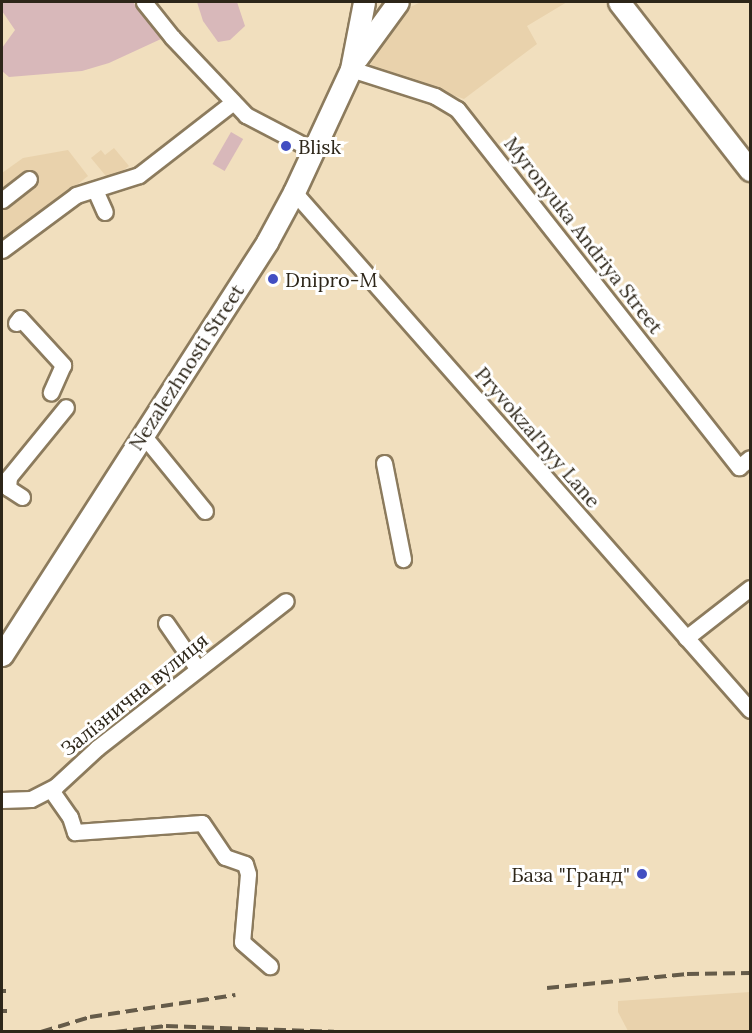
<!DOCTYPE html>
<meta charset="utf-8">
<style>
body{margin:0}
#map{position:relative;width:752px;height:1033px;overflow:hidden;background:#f1dfbe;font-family:Lora,serif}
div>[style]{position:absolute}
.built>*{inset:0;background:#e9d2ac}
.green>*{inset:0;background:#d8b8ba;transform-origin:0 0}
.roads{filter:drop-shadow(2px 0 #8c7b5d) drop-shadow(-2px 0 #8c7b5d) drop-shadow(0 2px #8c7b5d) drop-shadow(0 -2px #8c7b5d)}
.minor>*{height:15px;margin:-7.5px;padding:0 7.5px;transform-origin:7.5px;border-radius:7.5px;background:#fff}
.secondary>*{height:21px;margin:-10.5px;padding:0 10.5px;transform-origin:10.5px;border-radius:10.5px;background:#fff}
.rail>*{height:4px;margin-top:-2px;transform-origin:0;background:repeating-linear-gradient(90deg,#655b49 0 12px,transparent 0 18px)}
.dots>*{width:16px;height:16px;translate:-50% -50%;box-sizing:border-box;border:3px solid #fff;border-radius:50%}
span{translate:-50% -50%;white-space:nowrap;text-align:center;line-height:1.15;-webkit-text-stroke:6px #fff;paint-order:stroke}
.poi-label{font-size:20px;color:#2d2619}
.left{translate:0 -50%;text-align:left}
.right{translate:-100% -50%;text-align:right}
.street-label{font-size:20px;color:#2d2619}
.frame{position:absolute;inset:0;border:3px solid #2d2619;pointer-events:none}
</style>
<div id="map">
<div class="built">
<i style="clip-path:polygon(421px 2px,567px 2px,527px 26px,537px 44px,464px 99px,369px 67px,404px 10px)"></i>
<i style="clip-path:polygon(114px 148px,129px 166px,110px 181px,91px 158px,101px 150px,105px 155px)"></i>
<i style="clip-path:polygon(68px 150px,88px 176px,2px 245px,2px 173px,23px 158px)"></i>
<i style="clip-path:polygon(750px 992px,750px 1031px,628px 1031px,618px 1012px,618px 1001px)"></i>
</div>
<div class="green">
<i style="clip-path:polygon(2px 2px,133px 2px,161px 39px,109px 63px,82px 71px,9px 77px,2px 71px,2px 48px,15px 30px,2px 11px)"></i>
<i style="clip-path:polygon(197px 2px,237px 2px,245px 26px,230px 40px,218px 42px,203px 21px)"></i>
<i style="left:231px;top:132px;width:14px;height:37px;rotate:30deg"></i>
</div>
<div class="roads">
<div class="minor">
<i style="left:144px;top:2px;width:45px;rotate:51.3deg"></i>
<i style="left:172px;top:37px;width:108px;rotate:46.5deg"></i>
<i style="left:246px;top:115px;width:78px;rotate:27.6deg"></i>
<i style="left:351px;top:69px;width:88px;rotate:17.8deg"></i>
<i style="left:435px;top:96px;width:26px;rotate:31deg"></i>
<i style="left:457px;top:109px;width:456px;rotate:51.8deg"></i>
<i style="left:739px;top:467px;width:14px;rotate:-39deg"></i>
<i style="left:95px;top:190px;width:24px;rotate:66deg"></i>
<i style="left:294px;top:192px;width:690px;rotate:48.64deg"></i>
<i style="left:2px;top:200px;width:34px;rotate:-38deg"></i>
<i style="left:2px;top:250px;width:92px;rotate:-36.6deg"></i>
<i style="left:76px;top:195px;width:66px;rotate:-17.6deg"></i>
<i style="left:139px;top:175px;width:119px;rotate:-37.8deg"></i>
<i style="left:16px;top:323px;width:6px;rotate:-51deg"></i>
<i style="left:20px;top:318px;width:64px;rotate:47.5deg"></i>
<i style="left:63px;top:365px;width:30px;rotate:114deg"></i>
<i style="left:143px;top:435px;width:98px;rotate:50.8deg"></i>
<i style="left:384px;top:463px;width:98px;rotate:78.8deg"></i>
<i style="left:22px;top:497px;width:17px;rotate:-147deg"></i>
<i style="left:8px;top:488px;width:11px;rotate:-85deg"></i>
<i style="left:9px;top:477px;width:90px;rotate:-50.8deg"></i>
<i style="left:166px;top:623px;width:55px;rotate:55.4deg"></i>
<i style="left:686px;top:638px;width:81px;rotate:-38deg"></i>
<i style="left:51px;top:790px;width:33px;rotate:55deg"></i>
<i style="left:70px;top:817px;width:16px;rotate:72deg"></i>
<i style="left:75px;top:832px;width:127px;rotate:-4.1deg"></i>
<i style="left:202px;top:823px;width:41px;rotate:55.9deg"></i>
<i style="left:225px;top:857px;width:21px;rotate:19deg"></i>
<i style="left:245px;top:864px;width:10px;rotate:73deg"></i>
<i style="left:248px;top:874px;width:68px;rotate:95deg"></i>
<i style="left:242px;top:942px;width:37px;rotate:41deg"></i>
<i style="left:2px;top:800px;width:29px;rotate:-2deg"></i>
<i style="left:31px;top:799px;width:28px;rotate:-27deg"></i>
<i style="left:56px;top:786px;width:56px;rotate:-42.8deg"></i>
<i style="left:97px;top:748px;width:239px;rotate:-37.9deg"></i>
</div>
<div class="secondary">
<i style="left:619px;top:2px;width:213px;rotate:52.1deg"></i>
<i style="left:357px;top:58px;width:69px;rotate:-53.8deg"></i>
<i style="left:2px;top:655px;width:491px;rotate:-57.3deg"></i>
<i style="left:267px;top:242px;width:57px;rotate:-61.6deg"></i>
<i style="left:294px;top:192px;width:136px;rotate:-65.1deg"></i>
<i style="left:351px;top:69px;width:68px;rotate:-79deg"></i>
</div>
</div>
<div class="rail">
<i style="left:547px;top:988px;width:141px;rotate:-5.7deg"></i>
<i style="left:687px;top:974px;width:63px;rotate:-0.9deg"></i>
<i style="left:2px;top:991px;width:4px"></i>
<i style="left:2px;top:1011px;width:5px"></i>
<i style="left:41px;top:1032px;width:51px;rotate:-17deg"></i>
<i style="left:90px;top:1017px;width:147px;rotate:-8.6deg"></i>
<i style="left:115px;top:1032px;width:51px;rotate:-6.7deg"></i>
<i style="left:166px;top:1026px;width:168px;rotate:2deg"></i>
</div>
<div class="dots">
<i style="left:286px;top:146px;background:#424ec2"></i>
<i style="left:273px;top:279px;background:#424ec2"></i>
<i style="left:642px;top:874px;background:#424ec2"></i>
</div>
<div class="poi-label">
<span class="left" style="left:298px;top:146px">Blisk</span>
<span class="left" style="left:285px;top:279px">Dnipro-M</span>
<span class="right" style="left:630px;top:874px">База "Гранд"</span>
</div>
<div class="street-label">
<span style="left:584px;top:235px;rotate:52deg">Myronyuka Andriya Street</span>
<span style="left:186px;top:367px;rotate:-57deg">Nezalezhnosti Street</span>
<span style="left:538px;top:437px;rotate:49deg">Pryvokzalʹnyy Lane</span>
<span style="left:134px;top:694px;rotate:-39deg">Залізнична вулиця</span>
</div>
<div class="frame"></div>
</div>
